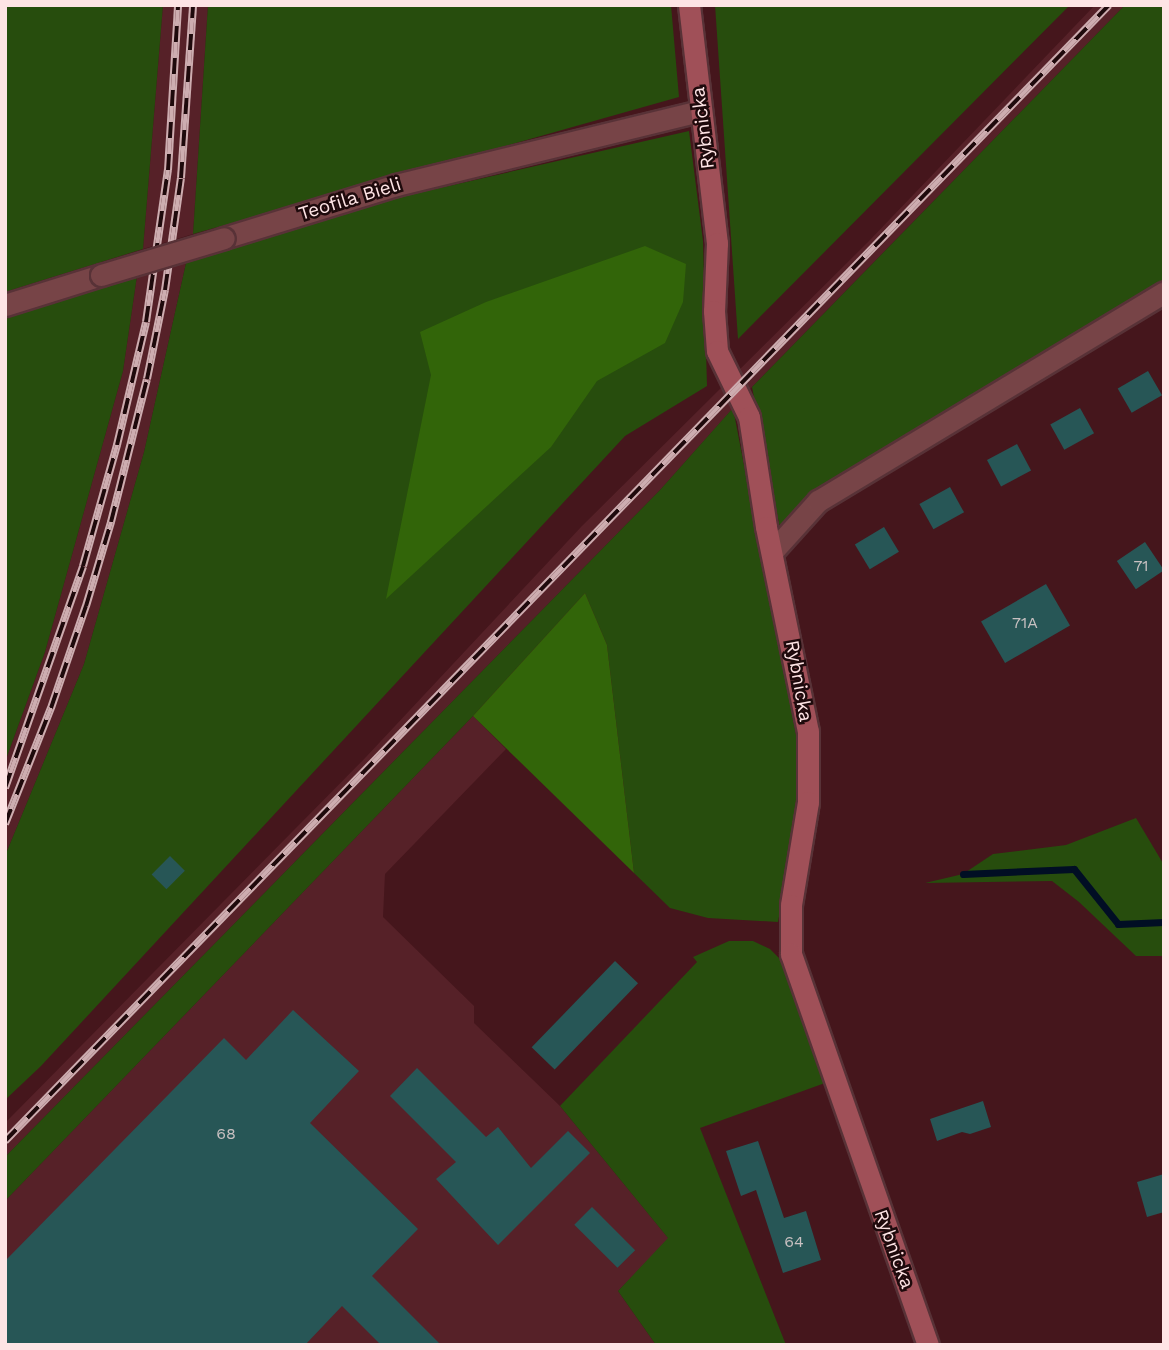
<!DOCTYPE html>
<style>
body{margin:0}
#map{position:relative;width:1169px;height:1350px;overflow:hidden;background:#45161c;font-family:"Work Sans",sans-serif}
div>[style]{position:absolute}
.built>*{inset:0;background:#562128}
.green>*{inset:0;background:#274d0d}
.forest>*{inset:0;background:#326509}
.stream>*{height:7px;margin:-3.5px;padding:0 3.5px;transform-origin:3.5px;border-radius:3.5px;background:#010e24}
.building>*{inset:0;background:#275656;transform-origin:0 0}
.roads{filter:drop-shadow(2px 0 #583237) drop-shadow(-2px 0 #583237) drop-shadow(0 2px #583237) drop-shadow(0 -2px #583237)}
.street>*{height:21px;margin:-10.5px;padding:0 10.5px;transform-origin:10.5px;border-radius:10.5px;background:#774447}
.secondary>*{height:21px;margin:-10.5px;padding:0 10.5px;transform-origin:10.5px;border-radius:10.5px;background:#a05058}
.rail>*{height:8px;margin-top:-4px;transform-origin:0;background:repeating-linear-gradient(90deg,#1e0a0c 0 16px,#cdadb0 0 32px);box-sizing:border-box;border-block:2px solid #cdadb0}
.bridges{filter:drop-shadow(2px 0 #583237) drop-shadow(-2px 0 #583237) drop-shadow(0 2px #583237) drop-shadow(0 -2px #583237)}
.street-bridge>*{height:21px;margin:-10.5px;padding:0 10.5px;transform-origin:10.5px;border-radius:10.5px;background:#774447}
span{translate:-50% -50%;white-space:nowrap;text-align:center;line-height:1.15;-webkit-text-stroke:5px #1e0a0c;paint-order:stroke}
.number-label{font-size:16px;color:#c8c0c1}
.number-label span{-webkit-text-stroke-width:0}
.street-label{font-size:19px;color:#fee4e5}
.frame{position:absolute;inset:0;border:7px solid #fee4e5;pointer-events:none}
</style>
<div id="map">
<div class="built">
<i style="clip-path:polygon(163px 5px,208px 5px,193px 234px,143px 249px)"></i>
<i style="clip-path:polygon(1095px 5px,1125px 5px,752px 387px,660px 490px,5px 1157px,5px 1123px,366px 757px,581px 527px,868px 242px)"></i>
<i style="clip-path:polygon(186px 263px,144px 452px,84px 664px,5px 856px,5px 762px,45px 652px,123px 371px,137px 276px)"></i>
<i style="clip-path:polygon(473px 716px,506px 749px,385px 874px,383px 917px,474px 1006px,474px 1023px,560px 1106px,669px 1239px,618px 1291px,656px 1345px,5px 1345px,5px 1201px)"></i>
</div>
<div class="green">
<i style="clip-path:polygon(5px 5px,163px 5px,143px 249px,5px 292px)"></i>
<i style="clip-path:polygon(208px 5px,671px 5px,679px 97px,193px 234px)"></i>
<i style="clip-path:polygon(715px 5px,1070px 5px,738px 339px)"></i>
<i style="clip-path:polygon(1125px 5px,1164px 5px,1164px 293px,781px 533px,752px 387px)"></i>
<i style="clip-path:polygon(689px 131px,703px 241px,707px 386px,625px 436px,41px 1066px,5px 1100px,5px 856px,84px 664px,144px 452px,186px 263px,374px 203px)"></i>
<i style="clip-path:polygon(137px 276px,123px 371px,45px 652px,5px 762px,5px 319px)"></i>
<i style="clip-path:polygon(733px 408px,799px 750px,798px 808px,778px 922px,708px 918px,670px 908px,634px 873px,607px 645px,585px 593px,473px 716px,5px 1201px,5px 1157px,660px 490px)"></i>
<i style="clip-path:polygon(1136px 818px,1164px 865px,1164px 959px,1162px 956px,1136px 956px,1079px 902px,1052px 881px,925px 883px,963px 874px,993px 854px,1066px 845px)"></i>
<i style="clip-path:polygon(729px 941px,753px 941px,770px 949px,780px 959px,825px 1083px,700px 1128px,786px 1345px,656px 1345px,618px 1291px,668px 1238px,560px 1106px,697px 962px,693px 957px)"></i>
</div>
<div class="forest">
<i style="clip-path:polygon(645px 246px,686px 264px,683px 302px,665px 343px,597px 381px,551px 447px,386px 599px,431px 375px,420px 332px,486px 302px)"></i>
<i style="clip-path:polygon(585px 593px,607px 645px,634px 873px,473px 716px)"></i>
</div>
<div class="stream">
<i style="left:963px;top:874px;width:111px;rotate:-2.6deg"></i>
<i style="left:1074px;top:869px;width:70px;rotate:51.3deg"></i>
<i style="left:1118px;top:924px;width:46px;rotate:-2.5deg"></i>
</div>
<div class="building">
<i style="left:1148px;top:371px;width:28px;height:35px;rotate:60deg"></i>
<i style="left:1080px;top:408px;width:29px;height:34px;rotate:61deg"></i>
<i style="left:1017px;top:444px;width:30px;height:34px;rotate:62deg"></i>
<i style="left:950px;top:487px;width:29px;height:35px;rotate:61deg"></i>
<i style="left:884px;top:527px;width:29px;height:34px;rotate:59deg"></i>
<i style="left:1145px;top:542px;width:34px;height:34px;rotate:56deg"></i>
<i style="left:1046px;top:584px;width:48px;height:75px;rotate:60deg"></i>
<i style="left:170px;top:856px;width:21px;height:26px;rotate:45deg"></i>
<i style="left:615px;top:961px;width:32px;height:120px;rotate:44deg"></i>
<i style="clip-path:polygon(293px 1010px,359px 1071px,310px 1123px,418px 1229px,372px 1276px,441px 1345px,381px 1345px,342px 1306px,305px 1345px,5px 1345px,5px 1261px,224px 1038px,246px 1060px)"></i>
<i style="clip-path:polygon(417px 1068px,486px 1137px,498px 1127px,531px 1168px,568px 1131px,590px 1153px,498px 1245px,436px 1179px,456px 1162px,390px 1096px)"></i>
<i style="clip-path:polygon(983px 1101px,991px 1127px,970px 1134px,962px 1132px,937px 1141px,930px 1119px)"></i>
<i style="clip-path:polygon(758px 1141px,784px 1218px,806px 1211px,821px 1260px,783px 1273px,756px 1190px,741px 1196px,726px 1151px)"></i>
<i style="clip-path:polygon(1164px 1174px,1164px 1212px,1147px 1217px,1137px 1182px)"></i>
<i style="left:592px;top:1207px;width:61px;height:25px;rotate:45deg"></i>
</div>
<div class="roads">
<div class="street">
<i style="left:224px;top:238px;width:180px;rotate:-17.1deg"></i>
<i style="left:396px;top:185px;width:313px;rotate:-13.7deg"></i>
<i style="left:5px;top:305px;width:101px;rotate:-17.4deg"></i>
<i style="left:772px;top:552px;width:69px;rotate:-48deg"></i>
<i style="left:818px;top:501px;width:404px;rotate:-31.1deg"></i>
</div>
<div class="secondary">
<i style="left:689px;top:5px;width:240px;rotate:83.3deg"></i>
<i style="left:717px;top:243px;width:68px;rotate:92.5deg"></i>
<i style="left:714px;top:311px;width:40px;rotate:85.7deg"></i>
<i style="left:717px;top:351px;width:73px;rotate:64.1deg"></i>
<i style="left:749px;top:417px;width:111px;rotate:81.2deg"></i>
<i style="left:766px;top:527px;width:208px;rotate:78.4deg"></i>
<i style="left:808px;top:731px;width:71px;rotate:90deg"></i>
<i style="left:808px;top:802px;width:104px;rotate:99.4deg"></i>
<i style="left:791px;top:905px;width:49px;rotate:90deg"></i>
<i style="left:791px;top:954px;width:414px;rotate:70.7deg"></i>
</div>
</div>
<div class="rail">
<i style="left:5px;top:788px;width:235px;rotate:-70.6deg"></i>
<i style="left:83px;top:566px;width:126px;rotate:-74.3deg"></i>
<i style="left:117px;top:445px;width:126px;rotate:-76.7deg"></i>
<i style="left:146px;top:322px;width:154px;rotate:-81.8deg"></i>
<i style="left:168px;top:170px;width:165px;rotate:-86.5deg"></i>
<i style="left:5px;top:824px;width:125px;rotate:-68.4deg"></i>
<i style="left:51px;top:708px;width:108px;rotate:-71.1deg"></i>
<i style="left:86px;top:606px;width:88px;rotate:-73.4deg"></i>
<i style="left:111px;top:522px;width:147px;rotate:-75.9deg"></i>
<i style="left:147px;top:379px;width:91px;rotate:-78.6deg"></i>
<i style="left:165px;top:290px;width:113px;rotate:-81.9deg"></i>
<i style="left:181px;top:178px;width:173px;rotate:-86deg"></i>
<i style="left:5px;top:1141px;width:1584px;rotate:-45.82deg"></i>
</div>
<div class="bridges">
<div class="street-bridge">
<i style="left:101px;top:275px;width:128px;rotate:-16.7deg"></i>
</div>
</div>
<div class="number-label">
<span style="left:1141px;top:566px">71</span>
<span style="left:1025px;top:623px">71A</span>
<span style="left:226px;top:1134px">68</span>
<span style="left:794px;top:1242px">64</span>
</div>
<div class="street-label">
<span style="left:703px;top:128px;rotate:-97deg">Rybnicka</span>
<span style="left:350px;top:199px;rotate:-17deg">Teofila Bieli</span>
<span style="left:799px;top:681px;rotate:80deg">Rybnicka</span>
<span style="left:894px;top:1249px;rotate:70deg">Rybnicka</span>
</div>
<div class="frame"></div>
</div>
